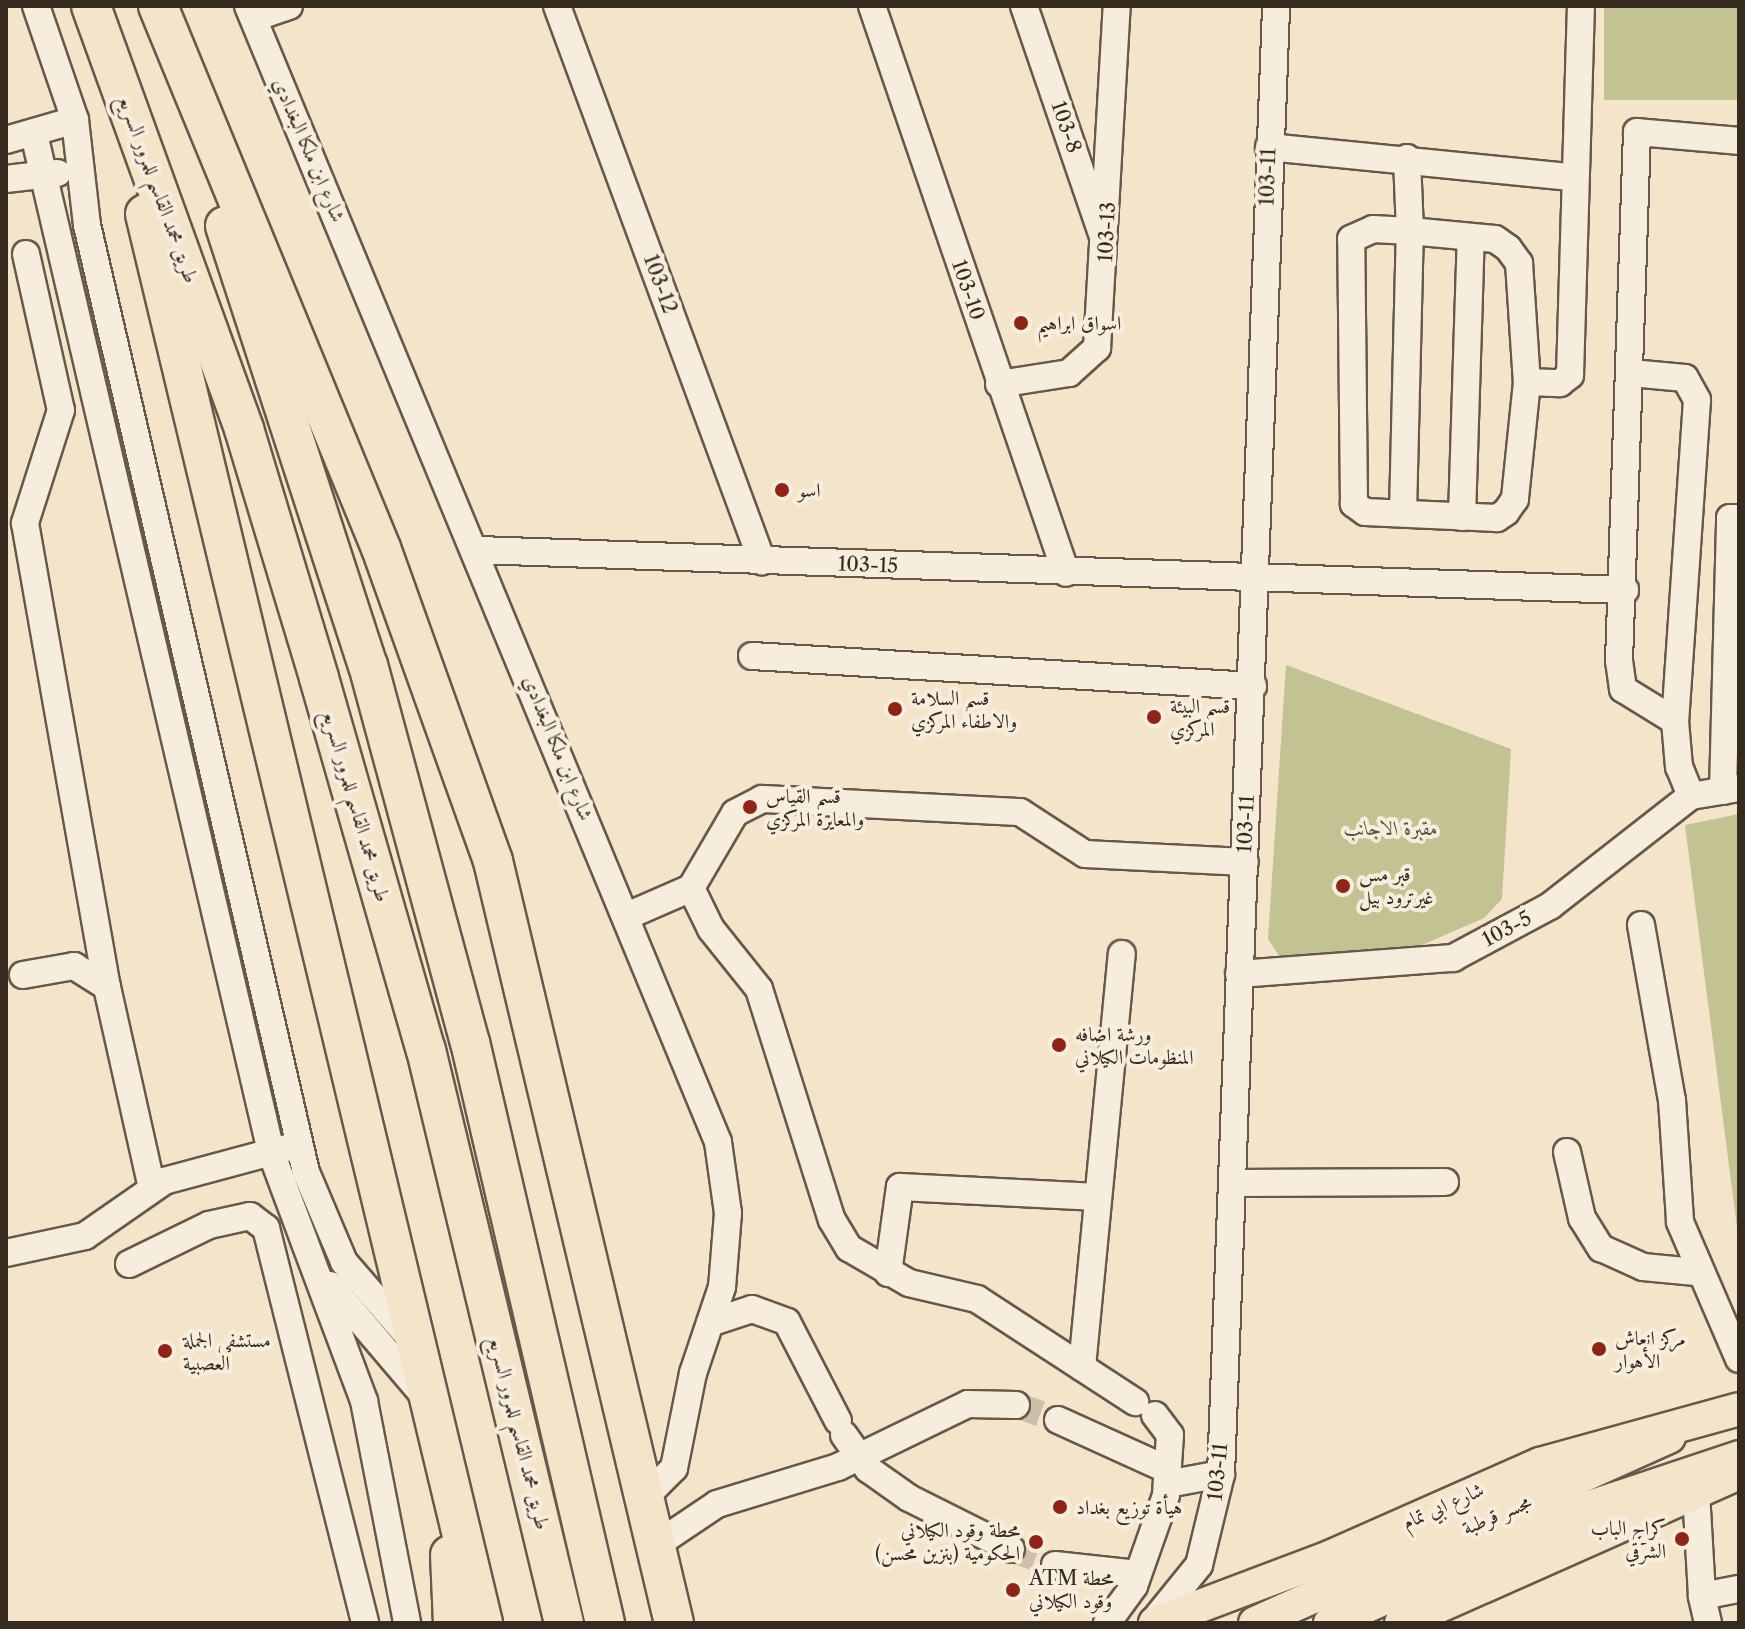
<!DOCTYPE html>
<meta charset="utf-8">
<style>
body{margin:0}
#map{position:relative;width:1745px;height:1629px;overflow:hidden;background:#f3e4ca;font-family:"Libre Caslon Text",Amiri,serif}
div>[style]{position:absolute}
.green>*{inset:0;background:#c2c292;transform-origin:0 0}
.minor-tunnel>*{height:26px;margin-top:-13px;transform-origin:0;background:repeating-linear-gradient(90deg,#cdbfa8 0 26px,transparent 0 39px)}
.roads{filter:drop-shadow(2px 0 #66584a) drop-shadow(-2px 0 #66584a) drop-shadow(0 2px #66584a) drop-shadow(0 -2px #66584a)}
.minor>*{height:26px;margin:-13px;padding:0 13px;transform-origin:13px;border-radius:13px;background:#f7eddd}
.major>*{height:32px;margin:-16px;padding:0 16px;transform-origin:16px;border-radius:16px;background:#f3e4ca}
.highway>*{height:38px;margin:-19px;padding:0 19px;transform-origin:19px;border-radius:19px;background:#f3e4ca}
.dots>*{width:22px;height:22px;translate:-50% -50%;box-sizing:border-box;border:4px solid #f7eddd;border-radius:50%}
span{translate:-50% -50%;white-space:nowrap;text-align:center;line-height:1.15;-webkit-text-stroke:8px #f7eddd;paint-order:stroke}
.street-label{font-size:20px;color:#372a1f}
.poi-label{font-size:20px;color:#372a1f}
.left{translate:0 -50%;text-align:left}
.right{translate:-100% -50%;text-align:right}
.park-label{font-size:20px;color:#5a503c;font-style:italic}
.frame{position:absolute;inset:0;border:8px solid #372a1f;pointer-events:none}
</style>
<div id="map">
<div class="green">
<i style="left:1604px;top:6px;width:135px;height:94px"></i>
<i style="clip-path:polygon(1286px 665px,1511px 749px,1502px 899px,1484px 918px,1422px 945px,1279px 956px,1268px 939px)"></i>
<i style="clip-path:polygon(1739px 814px,1739px 1243px,1685px 825px)"></i>
</div>
<div class="minor-tunnel">
<i style="left:1016px;top:1405px;width:45px;rotate:19.7deg"></i>
<i style="left:1011px;top:1549px;width:47px;rotate:20deg"></i>
</div>
<div class="roads">
<div class="minor">
<i style="left:36px;top:6px;width:120px;rotate:71.1deg"></i>
<i style="left:75px;top:120px;width:106px;rotate:83.5deg"></i>
<i style="left:87px;top:225px;width:972px;rotate:76.98deg"></i>
<i style="left:306px;top:1172px;width:98px;rotate:67.1deg"></i>
<i style="left:344px;top:1262px;width:111px;rotate:49deg"></i>
<i style="left:248px;top:6px;width:1229px;rotate:67.52deg"></i>
<i style="left:718px;top:1142px;width:72px;rotate:82deg"></i>
<i style="left:728px;top:1213px;width:74px;rotate:94.6deg"></i>
<i style="left:722px;top:1287px;width:91px;rotate:108.6deg"></i>
<i style="left:693px;top:1373px;width:97px;rotate:101.3deg"></i>
<i style="left:674px;top:1468px;width:42px;rotate:135deg"></i>
<i style="left:557px;top:6px;width:592px;rotate:69.73deg"></i>
<i style="left:872px;top:6px;width:599px;rotate:71.11deg"></i>
<i style="left:1024px;top:6px;width:241px;rotate:71.1deg"></i>
<i style="left:254px;top:18px;width:37px;rotate:-19deg"></i>
<i style="left:34px;top:134px;width:1045px;rotate:76.89deg"></i>
<i style="left:271px;top:1152px;width:266px;rotate:69.5deg"></i>
<i style="left:364px;top:1401px;width:226px;rotate:79deg"></i>
<i style="left:6px;top:140px;width:72px;rotate:-16.2deg"></i>
<i style="left:1269px;top:147px;width:303px;rotate:5.7deg"></i>
<i style="left:6px;top:179px;width:52px;rotate:-6.6deg"></i>
<i style="left:26px;top:254px;width:160px;rotate:77.4deg"></i>
<i style="left:61px;top:410px;width:119px;rotate:107.7deg"></i>
<i style="left:25px;top:523px;width:471px;rotate:80deg"></i>
<i style="left:1631px;top:373px;width:54px;rotate:5.3deg"></i>
<i style="left:1685px;top:378px;width:25px;rotate:61deg"></i>
<i style="left:1697px;top:400px;width:322px;rotate:93.9deg"></i>
<i style="left:1527px;top:382px;width:33px;rotate:2deg"></i>
<i style="left:1560px;top:383px;width:13px;rotate:-39deg"></i>
<i style="left:1570px;top:375px;width:369px;rotate:-88.3deg"></i>
<i style="left:999px;top:384px;width:71px;rotate:-8.9deg"></i>
<i style="left:1069px;top:373px;width:38px;rotate:-42deg"></i>
<i style="left:1097px;top:348px;width:343px;rotate:-86.7deg"></i>
<i style="left:1403px;top:512px;width:281px;rotate:-88.6deg"></i>
<i style="left:1410px;top:231px;width:85px;rotate:5.4deg"></i>
<i style="left:1495px;top:239px;width:16px;rotate:35deg"></i>
<i style="left:1508px;top:248px;width:19px;rotate:54deg"></i>
<i style="left:1519px;top:263px;width:119px;rotate:86.2deg"></i>
<i style="left:1527px;top:382px;width:118px;rotate:95.9deg"></i>
<i style="left:1515px;top:499px;width:16px;rotate:125deg"></i>
<i style="left:1506px;top:512px;width:11px;rotate:146deg"></i>
<i style="left:1497px;top:518px;width:132px;rotate:-177.4deg"></i>
<i style="left:1365px;top:512px;width:14px;rotate:-144deg"></i>
<i style="left:1354px;top:504px;width:265px;rotate:-90.6deg"></i>
<i style="left:1351px;top:239px;width:24px;rotate:-24deg"></i>
<i style="left:1373px;top:229px;width:37px;rotate:3deg"></i>
<i style="left:1410px;top:231px;width:73px;rotate:-92.4deg"></i>
<i style="left:1462px;top:517px;width:280px;rotate:-88.2deg"></i>
<i style="left:478px;top:550px;width:1148px;rotate:2deg"></i>
<i style="left:752px;top:656px;width:502px;rotate:3.43deg"></i>
<i style="left:1723px;top:791px;width:273px;rotate:-88.5deg"></i>
<i style="left:1730px;top:518px;width:9px"></i>
<i style="left:1691px;top:796px;width:31px;rotate:-112deg"></i>
<i style="left:1679px;top:767px;width:46px;rotate:-95deg"></i>
<i style="left:1675px;top:721px;width:61px;rotate:-148.4deg"></i>
<i style="left:1623px;top:689px;width:28px;rotate:-98deg"></i>
<i style="left:1619px;top:661px;width:529px;rotate:-88.05deg"></i>
<i style="left:1637px;top:132px;width:102px;rotate:5deg"></i>
<i style="left:691px;top:888px;width:46px;rotate:64deg"></i>
<i style="left:711px;top:929px;width:77px;rotate:51.3deg"></i>
<i style="left:759px;top:989px;width:242px;rotate:72.5deg"></i>
<i style="left:832px;top:1220px;width:33px;rotate:59deg"></i>
<i style="left:849px;top:1248px;width:69px;rotate:30.3deg"></i>
<i style="left:909px;top:1283px;width:70px;rotate:13.2deg"></i>
<i style="left:977px;top:1299px;width:189px;rotate:33.1deg"></i>
<i style="left:627px;top:916px;width:70px;rotate:-23.6deg"></i>
<i style="left:691px;top:888px;width:87px;rotate:-59.6deg"></i>
<i style="left:735px;top:813px;width:30px;rotate:-27deg"></i>
<i style="left:762px;top:799px;width:258px;rotate:2.9deg"></i>
<i style="left:1020px;top:812px;width:77px;rotate:32.9deg"></i>
<i style="left:1085px;top:854px;width:160px;rotate:2.9deg"></i>
<i style="left:1641px;top:925px;width:178px;rotate:80deg"></i>
<i style="left:1672px;top:1100px;width:122px;rotate:86.2deg"></i>
<i style="left:1680px;top:1222px;width:149px;rotate:66.7deg"></i>
<i style="left:1239px;top:974px;width:215px;rotate:-4.3deg"></i>
<i style="left:1453px;top:958px;width:110px;rotate:-28.2deg"></i>
<i style="left:1550px;top:906px;width:179px;rotate:-38deg"></i>
<i style="left:1691px;top:796px;width:49px;rotate:-9.5deg"></i>
<i style="left:23px;top:975px;width:52px;rotate:-10deg"></i>
<i style="left:74px;top:966px;width:39px;rotate:32deg"></i>
<i style="left:107px;top:987px;width:206px;rotate:77.4deg"></i>
<i style="left:1567px;top:1152px;width:68px;rotate:77.2deg"></i>
<i style="left:1582px;top:1218px;width:36px;rotate:58deg"></i>
<i style="left:1601px;top:1248px;width:46px;rotate:24.3deg"></i>
<i style="left:1643px;top:1267px;width:53px;rotate:5.4deg"></i>
<i style="left:1232px;top:1183px;width:213px;rotate:-0.3deg"></i>
<i style="left:6px;top:1253px;width:81px;rotate:-12.1deg"></i>
<i style="left:85px;top:1236px;width:96px;rotate:-34.8deg"></i>
<i style="left:164px;top:1181px;width:126px;rotate:-15.1deg"></i>
<i style="left:129px;top:1264px;width:89px;rotate:-26deg"></i>
<i style="left:209px;top:1225px;width:42px;rotate:-12.4deg"></i>
<i style="left:250px;top:1216px;width:20px;rotate:37deg"></i>
<i style="left:266px;top:1228px;width:407px;rotate:75.9deg"></i>
<i style="left:888px;top:1273px;width:87px;rotate:-82.1deg"></i>
<i style="left:900px;top:1187px;width:198px;rotate:2.9deg"></i>
<i style="left:330px;top:1285px;width:155px;rotate:49.7deg"></i>
<i style="left:710px;top:1323px;width:44px;rotate:-18.4deg"></i>
<i style="left:752px;top:1309px;width:37px;rotate:20deg"></i>
<i style="left:787px;top:1322px;width:111px;rotate:62.7deg"></i>
<i style="left:1082px;top:1367px;width:415px;rotate:-84.5deg"></i>
<i style="left:1058px;top:1420px;width:116px;rotate:24.4deg"></i>
<i style="left:844px;top:1435px;width:42px;rotate:54.8deg"></i>
<i style="left:868px;top:1469px;width:50px;rotate:35.3deg"></i>
<i style="left:909px;top:1498px;width:114px;rotate:26.6deg"></i>
<i style="left:1167px;top:1484px;width:55px;rotate:-10.5deg"></i>
<i style="left:1696px;top:1492px;width:104px;rotate:86.7deg"></i>
<i style="left:656px;top:1545px;width:73px;rotate:-33.9deg"></i>
<i style="left:717px;top:1504px;width:127px;rotate:-17deg"></i>
<i style="left:838px;top:1467px;width:144px;rotate:-25.9deg"></i>
<i style="left:968px;top:1404px;width:48px;rotate:1.2deg"></i>
<i style="left:1055px;top:1565px;width:83px;rotate:6.2deg"></i>
<i style="left:1107px;top:1623px;width:46px;rotate:-53.9deg"></i>
<i style="left:1134px;top:1586px;width:96px;rotate:-70.6deg"></i>
<i style="left:1166px;top:1495px;width:60px;rotate:-86.2deg"></i>
<i style="left:1170px;top:1435px;width:25px;rotate:-127deg"></i>
<i style="left:1152px;top:1623px;width:75px;rotate:-51deg"></i>
<i style="left:1199px;top:1565px;width:94px;rotate:-76.4deg"></i>
<i style="left:1221px;top:1474px;width:1469px;rotate:-87.85deg"></i>
<i style="left:1708px;top:1623px;width:28px;rotate:-103deg"></i>
<i style="left:1702px;top:1596px;width:38px;rotate:-11deg"></i>
</div>
<div class="major">
<i style="left:1155px;top:1623px;width:189px;rotate:-20.7deg"></i>
<i style="left:1332px;top:1556px;width:227px;rotate:-23.9deg"></i>
<i style="left:1540px;top:1464px;width:206px;rotate:-15.4deg"></i>
<i style="left:1255px;top:1623px;width:454px;rotate:-24.2deg"></i>
<i style="left:1330px;top:1623px;width:269px;rotate:-24.4deg"></i>
<i style="left:1575px;top:1512px;width:173px;rotate:-18.5deg"></i>
<i style="left:1401px;top:1623px;width:361px;rotate:-23.9deg"></i>
</div>
<div class="highway">
<i style="left:91px;top:6px;width:450px;rotate:70.1deg"></i>
<i style="left:244px;top:429px;width:260px;rotate:73.2deg"></i>
<i style="left:319px;top:678px;width:387px;rotate:74deg"></i>
<i style="left:426px;top:1050px;width:589px;rotate:76.46deg"></i>
<i style="left:158px;top:6px;width:586px;rotate:67.64deg"></i>
<i style="left:381px;top:548px;width:332px;rotate:70.3deg"></i>
<i style="left:493px;top:861px;width:783px;rotate:76.64deg"></i>
<i style="left:145px;top:214px;width:1449px;rotate:76.51deg"></i>
<i style="left:225px;top:226px;width:462px;rotate:72deg"></i>
<i style="left:368px;top:665px;width:391px;rotate:74.9deg"></i>
<i style="left:470px;top:1042px;width:596px;rotate:76.92deg"></i>
<i style="left:450px;top:1555px;width:68px;rotate:87.5deg"></i>
</div>
</div>
<div class="dots">
<i style="left:1021px;top:323px;background:#8f2418"></i>
<i style="left:782px;top:490px;background:#8f2418"></i>
<i style="left:895px;top:709px;background:#8f2418"></i>
<i style="left:1154px;top:717px;background:#8f2418"></i>
<i style="left:750px;top:807px;background:#8f2418"></i>
<i style="left:1343px;top:886px;background:#8f2418"></i>
<i style="left:1059px;top:1045px;background:#8f2418"></i>
<i style="left:1599px;top:1349px;background:#8f2418"></i>
<i style="left:165px;top:1351px;background:#8f2418"></i>
<i style="left:1060px;top:1507px;background:#8f2418"></i>
<i style="left:1682px;top:1539px;background:#8f2418"></i>
<i style="left:1036px;top:1542px;background:#8f2418"></i>
<i style="left:1013px;top:1590px;background:#8f2418"></i>
</div>
<div class="street-label">
<span style="left:1066px;top:127px;rotate:71deg">103-8</span>
<span style="left:309px;top:150px;rotate:67deg">شارع ابن ملكا البغدادي</span>
<span style="left:1268px;top:177px;rotate:-88deg">103-11</span>
<span style="left:158px;top:189px;rotate:70deg">طريق محمد القاسم للمرور السريع</span>
<span style="left:1107px;top:232px;rotate:-87deg">103-13</span>
<span style="left:660px;top:284px;rotate:70deg">103-12</span>
<span style="left:968px;top:290px;rotate:71deg">103-10</span>
<span style="left:868px;top:565px;rotate:2deg">103-15</span>
<span style="left:558px;top:748px;rotate:68deg">شارع ابن ملكا البغدادي</span>
<span style="left:356px;top:806px;rotate:74deg">طريق محمد القاسم للمرور السريع</span>
<span style="left:1246px;top:824px;rotate:-87deg">103-11</span>
<span style="left:1507px;top:929px;rotate:-28deg">103-5</span>
<span style="left:519px;top:1433px;rotate:76deg">طريق محمد القاسم للمرور السريع</span>
<span style="left:1218px;top:1472px;rotate:-84deg">103-11</span>
<span style="left:1443px;top:1506px;rotate:-24deg">شارع ابي تمام</span>
<span style="left:1497px;top:1515px;rotate:-23deg">مجسر قرطبة</span>
</div>
<div class="poi-label">
<span class="left" style="left:1037px;top:323px">اسواق ابراهيم</span>
<span class="left" style="left:798px;top:490px">اسو</span>
<span class="left" style="left:911px;top:710px">قسم السلامة<br>والاطفاء المركزي</span>
<span class="left" style="left:1170px;top:718px">قسم البيئة<br>المركزي</span>
<span class="left" style="left:766px;top:808px">قسم القياس<br>والمعايرة المركزي</span>
<span class="left" style="left:1359px;top:886px">قبر مس<br>غيرترود بيل</span>
<span class="left" style="left:1075px;top:1046px">ورشة اضافه<br>المنظومات الكيلاني</span>
<span class="left" style="left:1615px;top:1350px">مركز انعاش<br>الأهوار</span>
<span class="left" style="left:183px;top:1352px">مستشفى الجملة<br>العصبية</span>
<span class="left" style="left:1076px;top:1507px">هيأة توزيع بغداد</span>
<span class="right" style="left:1666px;top:1540px">كراج الباب<br>الشرقي</span>
<span class="right" style="left:1020px;top:1542px">محطة وقود الكيلاني<br>الحكومية (بنزين محسن)</span>
<span class="left" style="left:1029px;top:1590px">ATM محطة<br>وقود الكيلاني</span>
</div>
<div class="park-label">
<span style="left:1391px;top:828px">مقبرة الاجانب</span>
</div>
<div class="frame"></div>
</div>
